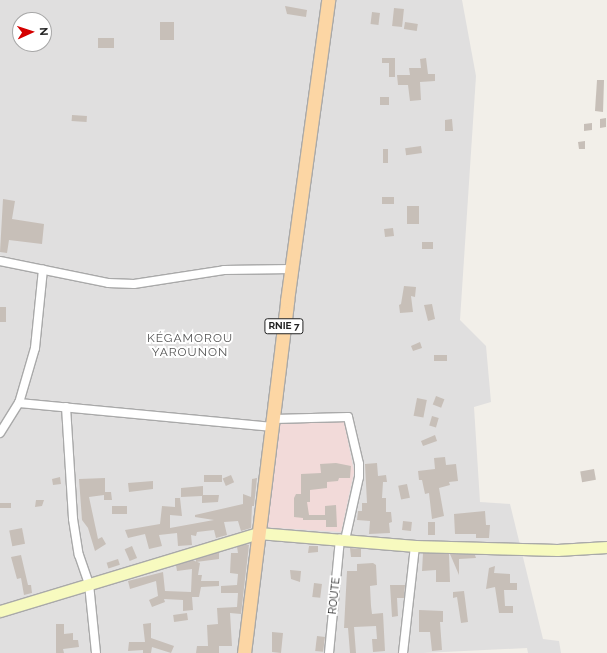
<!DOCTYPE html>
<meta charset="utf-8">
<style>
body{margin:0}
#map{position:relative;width:607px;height:653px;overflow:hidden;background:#f2efe9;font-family:Raleway,sans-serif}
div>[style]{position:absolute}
.residential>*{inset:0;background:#e0dfdf}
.commercial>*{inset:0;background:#f2dad9}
.building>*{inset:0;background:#c7bfb8;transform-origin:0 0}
.roads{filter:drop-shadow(1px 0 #a9a9a9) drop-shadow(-1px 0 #a9a9a9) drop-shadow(0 1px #a9a9a9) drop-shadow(0 -1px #a9a9a9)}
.street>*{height:8px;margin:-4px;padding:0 4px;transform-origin:4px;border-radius:4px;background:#fff}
.secondary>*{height:11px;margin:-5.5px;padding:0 5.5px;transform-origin:5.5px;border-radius:5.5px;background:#f7fabf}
.primary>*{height:13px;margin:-6.5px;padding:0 6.5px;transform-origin:6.5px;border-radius:6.5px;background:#fcd6a4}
span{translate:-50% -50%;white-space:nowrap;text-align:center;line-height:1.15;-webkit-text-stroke:4px #fff;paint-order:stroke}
.shield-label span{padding:1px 3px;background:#fff;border:1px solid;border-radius:3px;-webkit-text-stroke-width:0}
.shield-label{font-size:10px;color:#222;font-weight:700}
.street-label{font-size:11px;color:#222}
.neighbourhood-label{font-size:12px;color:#555;letter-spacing:1px}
.north{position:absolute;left:12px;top:12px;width:40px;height:40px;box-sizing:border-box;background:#fff;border:1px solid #a7a7a7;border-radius:50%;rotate:87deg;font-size:11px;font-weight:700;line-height:16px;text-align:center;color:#222}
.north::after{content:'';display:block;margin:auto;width:14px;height:18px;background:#d40000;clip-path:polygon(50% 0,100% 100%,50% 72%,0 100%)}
</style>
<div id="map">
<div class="residential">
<i style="clip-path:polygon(evenodd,0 0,462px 0,476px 76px,460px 320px,486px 346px,491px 402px,474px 407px,480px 502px,510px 504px,543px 639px,559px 641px,561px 653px,528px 653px,527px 648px,423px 653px,0 653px,0 0,20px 20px,44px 20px,44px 44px,20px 44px,20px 20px)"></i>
</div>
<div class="commercial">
<i style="clip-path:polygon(278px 422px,344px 422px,354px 472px,341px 532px,263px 527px)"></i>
</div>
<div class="building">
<i style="clip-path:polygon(285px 6px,307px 10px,306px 17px,287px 14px)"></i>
<i style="left:394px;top:8px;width:10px;height:18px;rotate:6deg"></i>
<i style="left:372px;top:12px;width:8px;height:12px;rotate:7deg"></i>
<i style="left:160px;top:22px;width:14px;height:18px"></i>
<i style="left:405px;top:22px;width:13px;height:7px;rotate:9deg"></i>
<i style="left:98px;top:38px;width:16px;height:10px"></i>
<i style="clip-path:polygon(382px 58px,395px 58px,395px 77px,389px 77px,389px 63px,382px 63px)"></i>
<i style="clip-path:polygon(426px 58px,428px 74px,435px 74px,435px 81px,420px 82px,421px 100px,410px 101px,408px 85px,398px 85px,397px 75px,410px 75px,409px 68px,421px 68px,420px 59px)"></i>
<i style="clip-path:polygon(597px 80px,604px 80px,603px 112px,595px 111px)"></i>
<i style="left:380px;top:97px;width:9px;height:8px"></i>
<i style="left:72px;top:115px;width:15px;height:6px;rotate:4deg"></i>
<i style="clip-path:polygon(606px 118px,606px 127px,600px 128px,600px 119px)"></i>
<i style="clip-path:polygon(452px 119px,453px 131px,445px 131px,445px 120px)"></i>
<i style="clip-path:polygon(592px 123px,592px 130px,584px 131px,584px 124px)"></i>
<i style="clip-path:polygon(585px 141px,585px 149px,579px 149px,578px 142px)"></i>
<i style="left:421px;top:146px;width:7px;height:16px;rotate:82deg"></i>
<i style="left:383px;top:149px;width:5px;height:14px"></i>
<i style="left:394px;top:197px;width:7px;height:12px;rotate:90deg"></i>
<i style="clip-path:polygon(3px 199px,15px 201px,12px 219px,44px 224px,42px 244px,9px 240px,7px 253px,0 252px)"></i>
<i style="left:407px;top:206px;width:12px;height:18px"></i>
<i style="left:393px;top:228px;width:8px;height:9px;rotate:83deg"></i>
<i style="left:422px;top:242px;width:11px;height:7px"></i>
<i style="clip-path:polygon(404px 286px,416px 287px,415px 297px,411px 296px,413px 312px,400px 313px,399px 305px,401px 304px)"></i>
<i style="clip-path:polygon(432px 304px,435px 319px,428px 321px,424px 305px)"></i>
<i style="left:0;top:307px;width:6px;height:15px"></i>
<i style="clip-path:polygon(420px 342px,422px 348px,413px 351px,411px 346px)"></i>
<i style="left:447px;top:355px;width:6px;height:13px;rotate:90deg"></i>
<i style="left:436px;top:396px;width:9px;height:9px;rotate:21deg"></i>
<i style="left:417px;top:398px;width:10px;height:18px;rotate:11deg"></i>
<i style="left:432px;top:416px;width:7px;height:10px;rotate:16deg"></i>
<i style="clip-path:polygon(435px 435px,437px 441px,423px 446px,421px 441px)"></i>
<i style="clip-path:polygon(445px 457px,446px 465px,456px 464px,458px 481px,449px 482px,450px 485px,439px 488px,444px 516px,432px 519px,429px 493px,425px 494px,422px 480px,419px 480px,418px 471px,435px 469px,434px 458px)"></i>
<i style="clip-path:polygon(336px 463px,351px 466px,350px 478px,339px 478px,338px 481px,327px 482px,327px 488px,310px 490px,310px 502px,307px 502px,309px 515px,325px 515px,325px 506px,336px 505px,337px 527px,326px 527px,326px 520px,303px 520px,303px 518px,294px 517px,294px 498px,296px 494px,301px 494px,301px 474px,321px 473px,320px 464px)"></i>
<i style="clip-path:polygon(377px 463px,378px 476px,386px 475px,387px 482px,383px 482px,382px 498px,386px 498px,386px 512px,391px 512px,392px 522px,389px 523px,390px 533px,369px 534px,370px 521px,357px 520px,358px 511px,362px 511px,362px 503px,367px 503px,365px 464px)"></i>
<i style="left:594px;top:469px;width:11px;height:14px;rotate:80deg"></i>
<i style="left:204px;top:475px;width:18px;height:7px"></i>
<i style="left:231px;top:475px;width:8px;height:9px;rotate:67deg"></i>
<i style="clip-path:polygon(60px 477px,61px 484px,53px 485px,52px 479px)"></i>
<i style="clip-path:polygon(105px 478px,105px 492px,111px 492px,112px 500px,104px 500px,104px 495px,89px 497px,98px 539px,102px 537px,106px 544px,95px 551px,88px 528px,82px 520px,79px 479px)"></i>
<i style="clip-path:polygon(257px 478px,254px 506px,252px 506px,251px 528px,241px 531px,238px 521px,224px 522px,227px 535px,216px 538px,214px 530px,197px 532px,196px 536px,191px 535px,192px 545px,178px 546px,177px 533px,159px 535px,162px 546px,149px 549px,145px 534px,128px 538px,125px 530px,160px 524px,162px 506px,175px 507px,175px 498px,180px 498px,182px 516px,170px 515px,170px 528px,214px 520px,195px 517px,195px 515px,243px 504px,243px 494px,251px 497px,252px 479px)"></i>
<i style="clip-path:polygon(153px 481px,153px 489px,129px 492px,128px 483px)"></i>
<i style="left:407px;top:484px;width:14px;height:9px;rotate:78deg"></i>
<i style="clip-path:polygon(203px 486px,203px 495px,219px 495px,218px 502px,202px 503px,202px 496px,181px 497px,181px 488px)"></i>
<i style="clip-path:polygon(36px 500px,44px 500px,42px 506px,35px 507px)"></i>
<i style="left:11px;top:503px;width:5px;height:11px;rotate:90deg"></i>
<i style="left:112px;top:506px;width:15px;height:8px"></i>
<i style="clip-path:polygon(485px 511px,486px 525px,490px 525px,489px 538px,476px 538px,476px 534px,455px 534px,454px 514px)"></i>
<i style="left:403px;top:521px;width:9px;height:9px;rotate:6deg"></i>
<i style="left:428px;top:522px;width:7px;height:13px"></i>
<i style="left:22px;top:528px;width:16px;height:13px;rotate:79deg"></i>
<i style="clip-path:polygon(245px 544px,249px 545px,241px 614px,230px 613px,232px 646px,219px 646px,219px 653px,196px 653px,197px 646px,208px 646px,207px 625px,218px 624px,217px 608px,237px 607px,238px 593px,221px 593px,221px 586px,237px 585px,238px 574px,230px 573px,231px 553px,238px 553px,237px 547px)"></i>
<i style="left:132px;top:546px;width:13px;height:8px;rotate:67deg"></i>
<i style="clip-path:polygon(309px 546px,318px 546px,318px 552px,308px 553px)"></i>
<i style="clip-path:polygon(350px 548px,361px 549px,361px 557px,351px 557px)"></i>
<i style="clip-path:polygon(219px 552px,219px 559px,196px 562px,196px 559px)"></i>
<i style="clip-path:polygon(423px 553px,449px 554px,450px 582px,436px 582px,436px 570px,422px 571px)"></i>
<i style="clip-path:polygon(450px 554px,475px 555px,476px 558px,459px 559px,459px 575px)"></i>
<i style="clip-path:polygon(21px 555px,28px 585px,31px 585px,32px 593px,24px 595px,21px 578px,17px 579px,11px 557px)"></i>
<i style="left:118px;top:559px;width:6px;height:12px;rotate:72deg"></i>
<i style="clip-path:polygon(192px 560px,200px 563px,198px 575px,202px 575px,201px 581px,219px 581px,219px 586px,201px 587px,199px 597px,192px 597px,193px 610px,183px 611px,183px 600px,164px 599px,165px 602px,152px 607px,149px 600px,158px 596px,156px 581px,130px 589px,128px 581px,163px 572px,165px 591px,191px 592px,192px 569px,177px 571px,176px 565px)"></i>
<i style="clip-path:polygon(373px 563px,376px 565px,377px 585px,370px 586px,371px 606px,372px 614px,383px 613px,385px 651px,373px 652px,372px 639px,377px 639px,376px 626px,354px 627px,356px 653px,350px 653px,348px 628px,344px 628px,347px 571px,357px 571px,357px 564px)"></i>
<i style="clip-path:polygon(495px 566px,494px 573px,510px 574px,510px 583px,517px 583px,517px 590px,504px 590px,505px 606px,513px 606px,513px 613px,499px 613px,495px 587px,486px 589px,489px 568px)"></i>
<i style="clip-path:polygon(290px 570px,301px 571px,300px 582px,291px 579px)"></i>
<i style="left:314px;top:583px;width:8px;height:14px;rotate:7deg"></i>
<i style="clip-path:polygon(390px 585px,405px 585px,404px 598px,397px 598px,398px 616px,392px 617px)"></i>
<i style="clip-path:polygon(464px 591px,468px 622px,461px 623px,457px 597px,453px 598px,453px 592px)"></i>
<i style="clip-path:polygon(419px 610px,443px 611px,443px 622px,440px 622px,442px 650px,432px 651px,430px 632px,419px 632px)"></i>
<i style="left:187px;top:613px;width:7px;height:14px;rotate:82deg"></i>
<i style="clip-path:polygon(151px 623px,151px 638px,174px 646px,171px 653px,152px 647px,151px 653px,143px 653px,143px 650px,128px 651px,129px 642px,145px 642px,143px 624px)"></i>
<i style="clip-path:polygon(56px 624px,64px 624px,64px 634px,73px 633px,73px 640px,78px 640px,79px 647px,63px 649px,64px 653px,56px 653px)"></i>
<i style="clip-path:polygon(272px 632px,283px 633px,281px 653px,272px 652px)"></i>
<i style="left:317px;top:636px;width:8px;height:15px;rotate:7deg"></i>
</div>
<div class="roads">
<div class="street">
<i style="left:0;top:261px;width:110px;rotate:11.5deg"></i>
<i style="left:108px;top:283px;width:26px;rotate:2deg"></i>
<i style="left:134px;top:284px;width:91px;rotate:-8.8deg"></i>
<i style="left:224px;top:270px;width:68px;rotate:-0.8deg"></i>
<i style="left:19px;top:403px;width:255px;rotate:5.4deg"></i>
<i style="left:66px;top:407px;width:112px;rotate:86.4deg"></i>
<i style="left:73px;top:519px;width:36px;rotate:81deg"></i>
<i style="left:79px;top:555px;width:31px;rotate:71deg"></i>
<i style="left:89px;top:584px;width:69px;rotate:84.2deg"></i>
<i style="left:274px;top:419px;width:74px;rotate:-1.5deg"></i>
<i style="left:348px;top:417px;width:48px;rotate:76.8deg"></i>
<i style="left:359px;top:464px;width:13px;rotate:90deg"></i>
<i style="left:359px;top:477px;width:65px;rotate:102.5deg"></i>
<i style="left:0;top:433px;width:36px;rotate:-58deg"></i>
<i style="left:19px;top:403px;width:57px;rotate:-73.8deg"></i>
<i style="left:35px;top:348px;width:79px;rotate:-84.2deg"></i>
<i style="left:329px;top:653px;width:115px;rotate:-84.5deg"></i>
<i style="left:403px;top:653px;width:108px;rotate:-83.6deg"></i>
</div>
<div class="secondary">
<i style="left:0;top:611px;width:270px;rotate:-16.8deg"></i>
<i style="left:258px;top:533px;width:158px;rotate:4.7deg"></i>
<i style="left:415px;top:546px;width:142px;rotate:1.6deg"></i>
<i style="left:557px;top:550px;width:50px;rotate:-3.4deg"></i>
</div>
<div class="primary">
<i style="left:244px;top:653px;width:355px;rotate:-83deg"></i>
<i style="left:287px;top:301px;width:304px;rotate:-82.2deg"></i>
</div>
</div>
<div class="shield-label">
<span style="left:284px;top:326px">RNIE 7</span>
</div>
<div class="street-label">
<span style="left:335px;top:596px;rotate:-84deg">ROUTE</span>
</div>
<div class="neighbourhood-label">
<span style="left:190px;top:346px">KÉGAMOROU<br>YAROUNON</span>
</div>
<div class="north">N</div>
</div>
